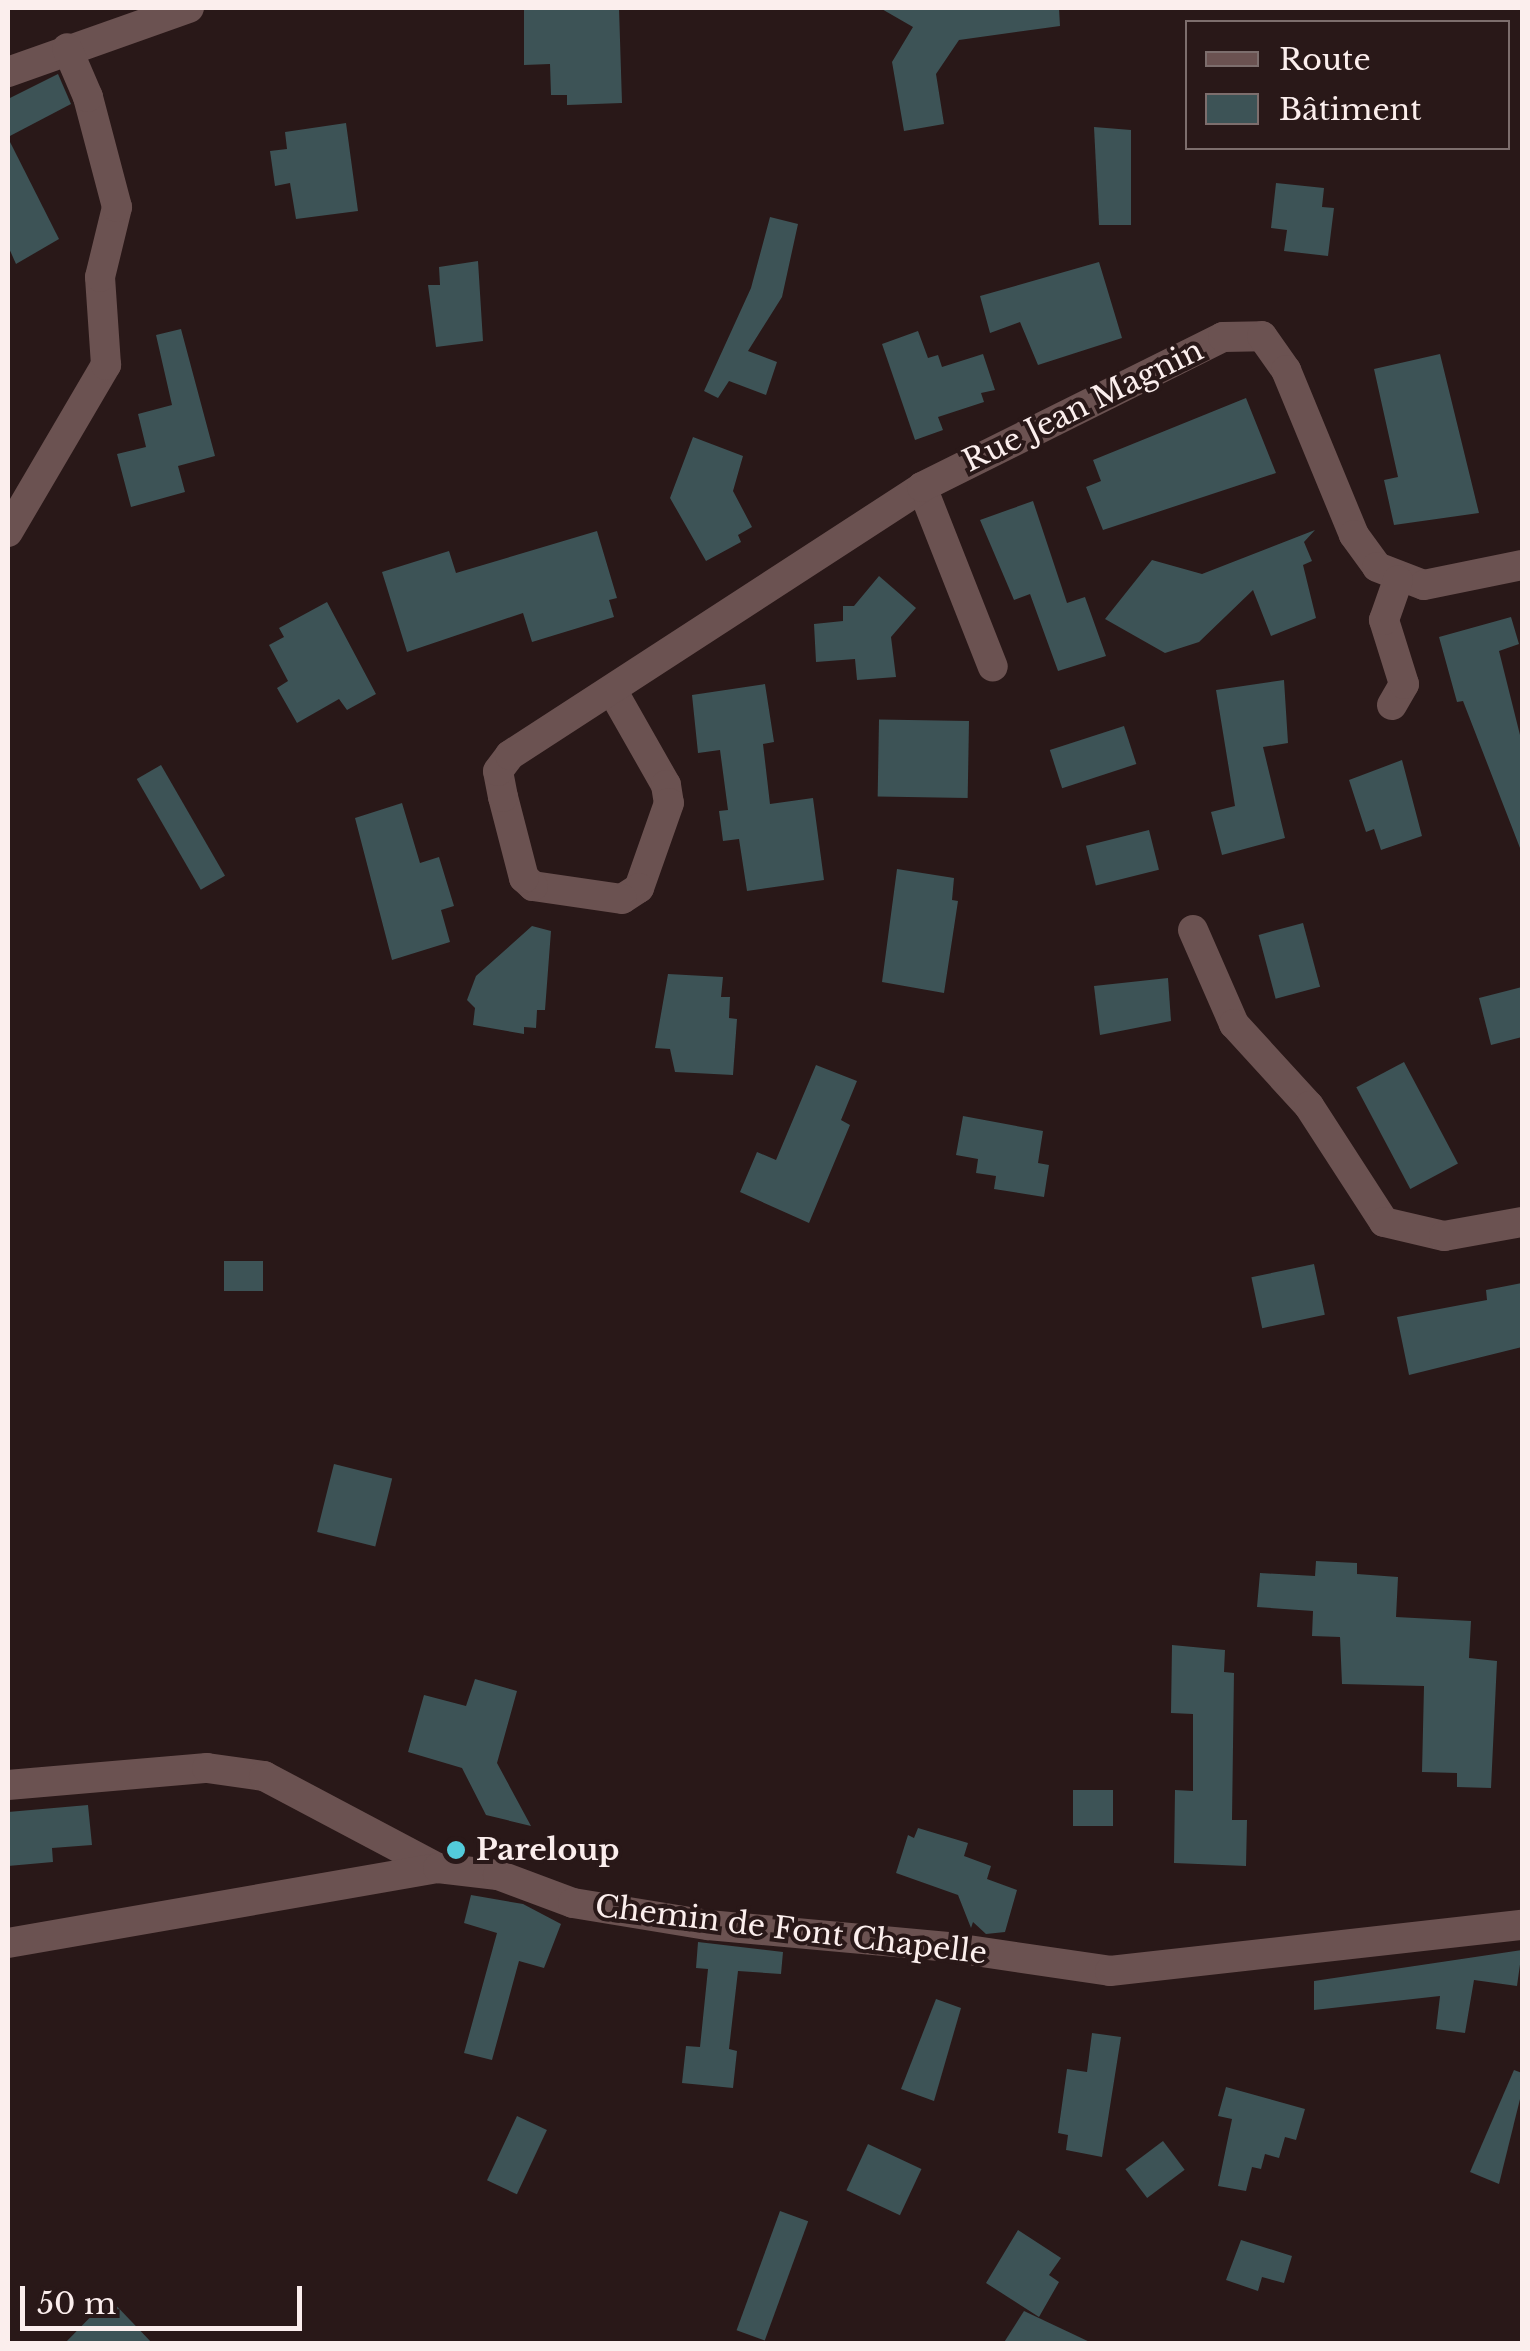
<!DOCTYPE html>
<meta charset="utf-8">
<style>
body{margin:0}
#map{position:relative;width:1530px;height:2351px;overflow:hidden;background:#291818;font-family:"Libre Baskerville",serif}
div>[style]{position:absolute}
.building>*{inset:0;background:#3d5356;transform-origin:0 0}
.minor>*{height:30px;margin:-15px;padding:0 15px;transform-origin:15px;border-radius:15px;background:#6b5251}
.dots>*{width:28px;height:28px;translate:-50% -50%;box-sizing:border-box;border:5px solid #291818;border-radius:50%}
span{translate:-50% -50%;white-space:nowrap;text-align:center;line-height:1.15;-webkit-text-stroke:8px #291818;paint-order:stroke}
.street-label{font-size:30px;color:#fbeeed}
.poi-label{font-size:30px;color:#fbeeed;font-weight:700}
.left{translate:0 -50%;text-align:left}
.frame{position:absolute;inset:0;border:10px solid #fbeeed;pointer-events:none}
.legend{position:absolute;left:1185px;top:20px;width:325px;height:130px;box-sizing:border-box;background:#291818;border:2px solid #7d6e6d;margin:0;padding:12px 18px;list-style:none;font-size:30px;color:#fbeeed}
.legend li{display:flex;align-items:center;gap:20px;height:50px}
.legend b{width:50px;border:2px solid #7d6e6d}
.scale{position:absolute;left:20px;top:2286px;width:282px;height:45px;box-sizing:border-box;border:5px solid #fbeeed;border-top:0;padding-left:12px;font-size:30px;line-height:35px;white-space:nowrap;color:#fbeeed;-webkit-text-stroke:8px #291818;paint-order:stroke}
</style>
<div id="map">
<div class="building">
<i style="clip-path:polygon(524px 8px,619px 8px,622px 103px,567px 105px,567px 95px,551px 95px,550px 64px,524px 65px)"></i>
<i style="clip-path:polygon(880px 8px,1059px 8px,1060px 26px,959px 40px,936px 74px,944px 124px,904px 131px,892px 62px,913px 27px)"></i>
<i style="clip-path:polygon(58px 74px,71px 104px,8px 137px,8px 99px)"></i>
<i style="clip-path:polygon(346px 123px,358px 211px,296px 219px,290px 183px,275px 186px,270px 151px,287px 149px,285px 132px)"></i>
<i style="clip-path:polygon(1094px 127px,1131px 130px,1131px 225px,1099px 225px)"></i>
<i style="clip-path:polygon(8px 138px,59px 239px,16px 264px,8px 246px)"></i>
<i style="clip-path:polygon(1276px 183px,1324px 188px,1322px 207px,1334px 208px,1328px 256px,1284px 251px,1287px 230px,1271px 228px)"></i>
<i style="clip-path:polygon(770px 217px,798px 224px,782px 297px,748px 351px,777px 362px,766px 395px,729px 381px,718px 398px,704px 391px,751px 288px)"></i>
<i style="clip-path:polygon(478px 261px,483px 341px,436px 347px,428px 285px,440px 285px,439px 267px)"></i>
<i style="clip-path:polygon(1099px 262px,1122px 338px,1038px 365px,1020px 322px,990px 333px,980px 296px)"></i>
<i style="clip-path:polygon(181px 329px,215px 456px,178px 466px,185px 492px,131px 507px,117px 454px,146px 447px,138px 414px,172px 405px,156px 335px)"></i>
<i style="clip-path:polygon(918px 331px,928px 358px,938px 355px,942px 367px,983px 354px,995px 390px,981px 393px,984px 402px,938px 417px,943px 430px,915px 440px,882px 344px)"></i>
<i style="clip-path:polygon(1440px 354px,1479px 513px,1394px 525px,1384px 480px,1398px 477px,1374px 369px)"></i>
<i style="clip-path:polygon(1246px 398px,1276px 473px,1103px 530px,1086px 487px,1101px 481px,1093px 460px)"></i>
<i style="clip-path:polygon(693px 437px,743px 456px,733px 491px,752px 527px,738px 535px,741px 542px,706px 561px,670px 498px)"></i>
<i style="clip-path:polygon(1033px 501px,1067px 603px,1085px 597px,1106px 656px,1058px 671px,1030px 594px,1014px 600px,980px 520px)"></i>
<i style="clip-path:polygon(1315px 530px,1304px 542px,1312px 561px,1303px 565px,1316px 618px,1271px 636px,1253px 590px,1199px 642px,1165px 653px,1105px 619px,1152px 560px,1202px 574px)"></i>
<i style="clip-path:polygon(597px 531px,617px 598px,609px 600px,614px 617px,532px 642px,523px 613px,407px 652px,382px 572px,449px 551px,456px 573px)"></i>
<i style="clip-path:polygon(879px 576px,916px 608px,891px 637px,896px 677px,857px 680px,855px 659px,816px 662px,814px 624px,843px 621px,843px 606px,854px 606px)"></i>
<i style="clip-path:polygon(327px 602px,376px 694px,347px 710px,339px 699px,297px 723px,277px 688px,288px 681px,269px 645px,284px 637px,279px 628px)"></i>
<i style="clip-path:polygon(1511px 617px,1519px 644px,1499px 651px,1522px 743px,1520px 848px,1463px 701px,1457px 702px,1439px 637px)"></i>
<i style="clip-path:polygon(1284px 680px,1288px 743px,1263px 747px,1285px 838px,1222px 855px,1211px 812px,1235px 806px,1216px 690px)"></i>
<i style="clip-path:polygon(765px 684px,774px 742px,763px 744px,770px 804px,813px 798px,824px 880px,747px 891px,739px 839px,723px 841px,719px 811px,728px 810px,720px 750px,698px 753px,692px 695px)"></i>
<i style="left:969px;top:721px;width:77px;height:90px;rotate:91deg"></i>
<i style="left:1124px;top:726px;width:40px;height:78px;rotate:72deg"></i>
<i style="clip-path:polygon(1402px 760px,1422px 836px,1381px 850px,1374px 829px,1366px 832px,1349px 780px)"></i>
<i style="left:161px;top:765px;width:128px;height:28px;rotate:60deg"></i>
<i style="clip-path:polygon(402px 803px,420px 863px,439px 857px,454px 906px,441px 910px,450px 942px,392px 960px,355px 818px)"></i>
<i style="left:1149px;top:830px;width:41px;height:65px;rotate:76deg"></i>
<i style="clip-path:polygon(897px 869px,954px 878px,952px 900px,958px 901px,944px 993px,882px 982px)"></i>
<i style="left:1303px;top:923px;width:66px;height:46px;rotate:75deg"></i>
<i style="clip-path:polygon(532px 926px,551px 931px,545px 1010px,537px 1010px,536px 1028px,524px 1027px,524px 1034px,473px 1025px,475px 1008px,467px 1000px,476px 976px)"></i>
<i style="clip-path:polygon(668px 974px,723px 977px,721px 997px,730px 997px,729px 1018px,737px 1019px,733px 1075px,675px 1072px,670px 1049px,655px 1048px)"></i>
<i style="clip-path:polygon(1168px 978px,1171px 1021px,1100px 1035px,1094px 986px)"></i>
<i style="clip-path:polygon(1522px 987px,1522px 1037px,1491px 1045px,1479px 998px)"></i>
<i style="left:1404px;top:1062px;width:115px;height:54px;rotate:62deg"></i>
<i style="clip-path:polygon(816px 1065px,857px 1081px,841px 1120px,850px 1125px,809px 1223px,740px 1192px,757px 1152px,776px 1160px)"></i>
<i style="clip-path:polygon(963px 1116px,1043px 1131px,1038px 1163px,1049px 1165px,1044px 1197px,994px 1189px,996px 1176px,976px 1173px,978px 1159px,956px 1155px)"></i>
<i style="left:224px;top:1261px;width:39px;height:30px"></i>
<i style="left:1314px;top:1264px;width:52px;height:64px;rotate:78deg"></i>
<i style="clip-path:polygon(1522px 1283px,1522px 1347px,1409px 1375px,1397px 1317px,1487px 1300px,1486px 1290px)"></i>
<i style="left:334px;top:1464px;width:60px;height:70px;rotate:14deg"></i>
<i style="clip-path:polygon(1316px 1561px,1357px 1563px,1357px 1574px,1398px 1577px,1396px 1617px,1471px 1621px,1469px 1658px,1497px 1661px,1491px 1788px,1457px 1787px,1457px 1773px,1422px 1772px,1424px 1686px,1342px 1684px,1340px 1637px,1312px 1636px,1313px 1611px,1257px 1607px,1260px 1573px,1315px 1576px)"></i>
<i style="clip-path:polygon(1172px 1645px,1225px 1650px,1224px 1672px,1234px 1673px,1232px 1820px,1247px 1820px,1246px 1866px,1174px 1863px,1175px 1790px,1193px 1791px,1193px 1714px,1171px 1713px)"></i>
<i style="clip-path:polygon(475px 1679px,517px 1691px,497px 1763px,531px 1826px,486px 1815px,462px 1768px,408px 1752px,424px 1695px,466px 1706px)"></i>
<i style="left:1073px;top:1790px;width:40px;height:36px"></i>
<i style="clip-path:polygon(88px 1805px,92px 1845px,52px 1848px,53px 1862px,8px 1866px,8px 1812px)"></i>
<i style="clip-path:polygon(918px 1828px,968px 1843px,964px 1856px,991px 1866px,987px 1879px,1017px 1890px,1005px 1932px,986px 1934px,973px 1922px,971px 1928px,958px 1895px,896px 1873px,908px 1835px,914px 1838px)"></i>
<i style="clip-path:polygon(471px 1895px,523px 1904px,561px 1924px,544px 1968px,519px 1961px,492px 2060px,464px 2053px,497px 1933px,464px 1923px)"></i>
<i style="clip-path:polygon(698px 1942px,783px 1952px,781px 1974px,738px 1971px,729px 2049px,737px 2051px,733px 2088px,682px 2083px,686px 2046px,700px 2047px,708px 1969px,696px 1968px)"></i>
<i style="clip-path:polygon(1522px 1950px,1517px 1986px,1474px 1980px,1465px 2033px,1436px 2029px,1440px 1996px,1314px 2010px,1314px 1981px)"></i>
<i style="clip-path:polygon(936px 1999px,961px 2008px,934px 2101px,901px 2089px)"></i>
<i style="clip-path:polygon(1092px 2033px,1121px 2037px,1102px 2157px,1066px 2150px,1068px 2135px,1058px 2133px,1067px 2069px,1087px 2072px)"></i>
<i style="clip-path:polygon(1514px 2070px,1522px 2073px,1522px 2091px,1499px 2184px,1470px 2172px)"></i>
<i style="clip-path:polygon(1226px 2087px,1305px 2109px,1296px 2140px,1285px 2137px,1279px 2158px,1265px 2154px,1261px 2169px,1252px 2167px,1246px 2191px,1218px 2186px,1232px 2119px,1218px 2116px)"></i>
<i style="left:517px;top:2116px;width:33px;height:71px;rotate:25deg"></i>
<i style="left:1163px;top:2141px;width:36px;height:47px;rotate:53deg"></i>
<i style="left:868px;top:2144px;width:59px;height:51px;rotate:25deg"></i>
<i style="left:780px;top:2211px;width:30px;height:127px;rotate:20deg"></i>
<i style="clip-path:polygon(1018px 2230px,1061px 2258px,1049px 2275px,1059px 2282px,1039px 2317px,986px 2283px)"></i>
<i style="clip-path:polygon(1241px 2240px,1292px 2256px,1284px 2283px,1262px 2277px,1258px 2291px,1226px 2280px)"></i>
<i style="clip-path:polygon(109px 2298px,153px 2344px,64px 2344px)"></i>
<i style="clip-path:polygon(1024px 2311px,1094px 2344px,1003px 2344px)"></i>
</div>
<div class="minor">
<i style="left:8px;top:72px;width:192px;rotate:-19.5deg"></i>
<i style="left:922px;top:487px;width:193px;rotate:68.5deg"></i>
<i style="left:8px;top:532px;width:194px;rotate:-59.6deg"></i>
<i style="left:106px;top:365px;width:88px;rotate:-93.9deg"></i>
<i style="left:100px;top:277px;width:72px;rotate:-76.3deg"></i>
<i style="left:117px;top:207px;width:114px;rotate:-104.8deg"></i>
<i style="left:88px;top:97px;width:53px;rotate:-113.2deg"></i>
<i style="left:612px;top:690px;width:109px;rotate:60.4deg"></i>
<i style="left:666px;top:785px;width:18px;rotate:81deg"></i>
<i style="left:669px;top:803px;width:90px;rotate:109.4deg"></i>
<i style="left:639px;top:888px;width:20px;rotate:147deg"></i>
<i style="left:622px;top:899px;width:90px;rotate:-171.7deg"></i>
<i style="left:533px;top:886px;width:12px;rotate:-138deg"></i>
<i style="left:524px;top:878px;width:84px;rotate:-104.5deg"></i>
<i style="left:503px;top:797px;width:26px;rotate:-101deg"></i>
<i style="left:498px;top:771px;width:20px;rotate:-53deg"></i>
<i style="left:510px;top:755px;width:491px;rotate:-33deg"></i>
<i style="left:922px;top:487px;width:336px;rotate:-26.5deg"></i>
<i style="left:1223px;top:337px;width:39px;rotate:-1deg"></i>
<i style="left:1262px;top:336px;width:42px;rotate:54.8deg"></i>
<i style="left:1286px;top:370px;width:178px;rotate:67.6deg"></i>
<i style="left:1354px;top:535px;width:39px;rotate:54deg"></i>
<i style="left:1377px;top:567px;width:50px;rotate:21deg"></i>
<i style="left:1424px;top:585px;width:100px;rotate:-11.5deg"></i>
<i style="left:1392px;top:705px;width:24px;rotate:-60deg"></i>
<i style="left:1404px;top:684px;width:67px;rotate:-107.4deg"></i>
<i style="left:1384px;top:620px;width:42px;rotate:-70.7deg"></i>
<i style="left:1193px;top:930px;width:103px;rotate:66.4deg"></i>
<i style="left:1234px;top:1024px;width:111px;rotate:47.6deg"></i>
<i style="left:1309px;top:1106px;width:138px;rotate:57.1deg"></i>
<i style="left:1384px;top:1222px;width:62px;rotate:13.1deg"></i>
<i style="left:1444px;top:1236px;width:79px;rotate:-10.2deg"></i>
<i style="left:8px;top:1785px;width:200px;rotate:-4.9deg"></i>
<i style="left:207px;top:1768px;width:58px;rotate:8deg"></i>
<i style="left:264px;top:1776px;width:197px;rotate:27.9deg"></i>
<i style="left:8px;top:1943px;width:436px;rotate:-9.9deg"></i>
<i style="left:438px;top:1868px;width:60px;rotate:6.7deg"></i>
<i style="left:498px;top:1875px;width:80px;rotate:20.5deg"></i>
<i style="left:573px;top:1903px;width:137px;rotate:9.3deg"></i>
<i style="left:708px;top:1925px;width:241px;rotate:5.2deg"></i>
<i style="left:948px;top:1947px;width:164px;rotate:8.4deg"></i>
<i style="left:1110px;top:1971px;width:415px;rotate:-6.4deg"></i>
</div>
<div class="dots">
<i style="left:456px;top:1850px;background:#53cbdb"></i>
</div>
<div class="street-label">
<span style="left:1083px;top:406px;rotate:-26deg">Rue Jean Magnin</span>
<span style="left:791px;top:1930px;rotate:7deg">Chemin de Font Chapelle</span>
</div>
<div class="poi-label">
<span class="left" style="left:476px;top:1850px">Pareloup</span>
</div>
<div class="frame"></div>
<ul class="legend">
<li><b style="height:12px;background:#6b5251"></b>Route</li>
<li><b style="height:28px;background:#3d5356"></b>Bâtiment</li>
</ul>
<div class="scale">50 m</div>
</div>
